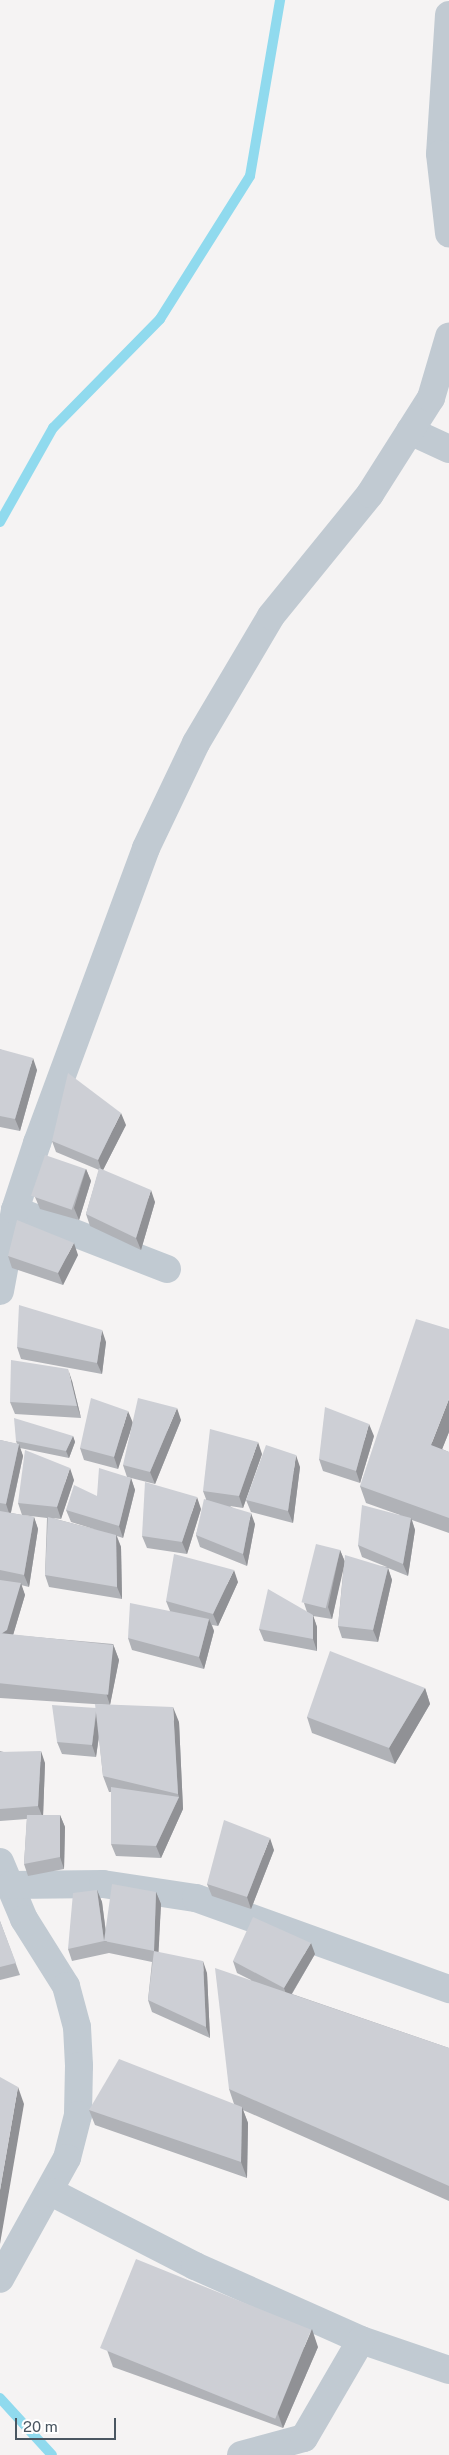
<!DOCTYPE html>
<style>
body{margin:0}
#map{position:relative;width:449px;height:2455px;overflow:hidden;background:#f5f3f3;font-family:"Public Sans",sans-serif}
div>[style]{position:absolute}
.stream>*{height:10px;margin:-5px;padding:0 5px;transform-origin:5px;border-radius:5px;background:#90daee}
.minor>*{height:28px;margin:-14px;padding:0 14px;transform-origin:14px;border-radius:14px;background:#c1cad2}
.wall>*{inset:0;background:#b0b2b7}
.shaded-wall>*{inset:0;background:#909195}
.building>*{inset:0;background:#cdcfd5;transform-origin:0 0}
span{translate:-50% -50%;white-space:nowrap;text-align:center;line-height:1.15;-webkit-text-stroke:4.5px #fff;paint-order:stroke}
.scale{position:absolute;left:15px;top:2418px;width:101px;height:22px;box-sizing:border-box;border:2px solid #4a5661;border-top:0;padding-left:6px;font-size:15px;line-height:18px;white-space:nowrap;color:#4a5661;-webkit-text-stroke:4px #fff;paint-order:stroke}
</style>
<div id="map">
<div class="stream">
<i style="left:0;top:522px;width:108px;rotate:-60.6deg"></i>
<i style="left:53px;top:428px;width:153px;rotate:-45.5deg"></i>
<i style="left:160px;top:319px;width:169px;rotate:-57.8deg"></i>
<i style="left:250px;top:176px;width:179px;rotate:-80.3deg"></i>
<i style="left:0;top:2398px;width:77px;rotate:47.6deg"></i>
</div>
<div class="minor">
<i style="left:449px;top:15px;width:139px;rotate:93.7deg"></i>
<i style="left:440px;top:154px;width:80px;rotate:83.5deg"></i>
<i style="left:410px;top:431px;width:43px;rotate:24.8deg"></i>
<i style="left:15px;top:1210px;width:163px;rotate:21.2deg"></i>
<i style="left:0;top:1291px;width:82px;rotate:-79.5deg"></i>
<i style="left:15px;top:1210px;width:71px;rotate:-71.8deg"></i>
<i style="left:37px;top:1143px;width:314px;rotate:-69.7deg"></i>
<i style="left:146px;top:848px;width:116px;rotate:-64.5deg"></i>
<i style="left:196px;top:743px;width:147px;rotate:-59.4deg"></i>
<i style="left:271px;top:616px;width:157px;rotate:-50.9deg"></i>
<i style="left:370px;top:494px;width:114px;rotate:-57.6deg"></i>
<i style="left:431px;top:398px;width:64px;rotate:-73.6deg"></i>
<i style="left:0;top:1862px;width:62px;rotate:67.2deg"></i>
<i style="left:24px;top:1919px;width:79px;rotate:57.9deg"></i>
<i style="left:66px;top:1986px;width:42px;rotate:75deg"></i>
<i style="left:77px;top:2027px;width:39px;rotate:87deg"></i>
<i style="left:79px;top:2066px;width:49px;rotate:91.2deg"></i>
<i style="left:78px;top:2115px;width:44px;rotate:104.3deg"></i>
<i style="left:67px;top:2158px;width:138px;rotate:119deg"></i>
<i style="left:11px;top:1885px;width:92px;rotate:-0.6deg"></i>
<i style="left:103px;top:1884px;width:94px;rotate:8.6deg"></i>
<i style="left:196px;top:1898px;width:269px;rotate:19.8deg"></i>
<i style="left:51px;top:2192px;width:162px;rotate:27.2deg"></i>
<i style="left:195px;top:2266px;width:182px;rotate:24deg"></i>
<i style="left:361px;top:2340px;width:93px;rotate:18.8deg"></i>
<i style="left:241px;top:2455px;width:65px;rotate:-15.1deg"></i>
<i style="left:304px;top:2438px;width:113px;rotate:-59.8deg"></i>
</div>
<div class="wall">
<i style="clip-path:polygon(0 1049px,37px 1070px,20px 1131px,0 1127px)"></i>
<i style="clip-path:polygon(126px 1125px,103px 1170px,155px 1202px,141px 1250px,90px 1226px,86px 1214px,99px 1170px,56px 1152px,52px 1141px)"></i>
<i style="clip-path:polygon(86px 1169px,91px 1181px,79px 1220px,40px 1209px,35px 1197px)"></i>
<i style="clip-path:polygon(78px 1255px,63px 1285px,12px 1268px,8px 1256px)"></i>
<i style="clip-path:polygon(106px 1342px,102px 1374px,21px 1359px,17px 1347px)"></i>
<i style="clip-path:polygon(72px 1381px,81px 1418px,15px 1414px,10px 1402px)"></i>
<i style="clip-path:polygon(181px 1420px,155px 1484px,127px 1477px,123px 1465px)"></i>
<i style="clip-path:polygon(133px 1423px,118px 1469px,84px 1460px,80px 1448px)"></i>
<i style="clip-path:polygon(449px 1432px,442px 1449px,449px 1452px,449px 1533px,412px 1520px,415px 1530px,408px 1576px,388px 1568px,392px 1580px,378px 1642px,342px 1638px,338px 1626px,344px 1563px,332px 1619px,313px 1616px,317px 1627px,317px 1651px,264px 1641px,259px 1629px,307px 1612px,304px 1603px,340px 1550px,345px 1562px,387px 1567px,362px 1557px,358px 1545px,400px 1515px,366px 1503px,360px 1486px)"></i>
<i style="clip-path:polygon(73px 1436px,75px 1442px,69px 1458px,20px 1448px,23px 1456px,11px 1513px,34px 1517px,38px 1529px,29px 1587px,21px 1585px,25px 1595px,13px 1635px,113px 1644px,119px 1660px,110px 1705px,179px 1722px,183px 1809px,161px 1858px,116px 1856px,111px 1844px,111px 1792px,109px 1792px,103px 1776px,99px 1737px,96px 1757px,62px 1754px,57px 1742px,96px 1708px,109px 1705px,0 1698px,0 1440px,17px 1444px,16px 1441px)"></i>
<i style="clip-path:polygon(374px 1436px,360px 1483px,323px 1471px,319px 1459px)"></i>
<i style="clip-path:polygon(262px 1454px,243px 1508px,230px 1506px,255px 1524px,247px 1566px,200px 1547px,196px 1535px,206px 1499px,203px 1491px)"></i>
<i style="clip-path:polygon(300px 1467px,293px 1523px,251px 1512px,246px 1500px)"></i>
<i style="clip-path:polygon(131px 1478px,135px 1490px,123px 1538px,117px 1536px,121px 1547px,122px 1599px,49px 1587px,45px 1575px,47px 1518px,22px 1515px,18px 1503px,74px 1480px,61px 1519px,52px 1518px,97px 1530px,71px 1522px,66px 1510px,97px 1496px)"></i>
<i style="clip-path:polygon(201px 1509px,187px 1554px,147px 1548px,142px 1536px)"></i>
<i style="clip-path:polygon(238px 1582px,218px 1626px,212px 1625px,214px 1631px,204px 1669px,132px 1650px,128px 1638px,170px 1611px,166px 1601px)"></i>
<i style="clip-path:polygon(425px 1688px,430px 1704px,395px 1764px,312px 1733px,307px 1717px)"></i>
<i style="clip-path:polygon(0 1751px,45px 1763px,43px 1815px,60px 1815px,65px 1827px,64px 1869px,28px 1876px,24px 1864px,27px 1819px,0 1821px)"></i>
<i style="clip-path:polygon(274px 1850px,251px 1909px,212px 1896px,207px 1884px)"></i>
<i style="clip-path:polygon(97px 1890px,102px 1902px,106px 1932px,156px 1892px,161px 1904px,158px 1952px,207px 1973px,210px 2038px,152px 2012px,148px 2000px,152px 1962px,109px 1953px,72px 1961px,68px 1949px)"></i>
<i style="clip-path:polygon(0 1921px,20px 1975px,0 1980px)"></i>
<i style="clip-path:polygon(315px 1954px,292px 1994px,449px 2048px,449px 2201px,243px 2110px,248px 2123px,247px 2178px,95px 2125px,89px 2110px,234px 2104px,229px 2089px,251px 1980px,237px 1973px,233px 1961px)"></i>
<i style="clip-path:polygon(318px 2347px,283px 2428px,113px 2367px,107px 2350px)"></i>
</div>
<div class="shaded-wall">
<i style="clip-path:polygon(33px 1058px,37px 1070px,20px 1131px,15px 1119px)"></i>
<i style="clip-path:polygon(121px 1113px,126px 1125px,102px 1172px,98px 1160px)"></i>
<i style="clip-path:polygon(86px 1169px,91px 1181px,79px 1220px,74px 1208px)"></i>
<i style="clip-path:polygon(151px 1190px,155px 1202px,141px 1250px,136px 1238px)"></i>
<i style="clip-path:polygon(74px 1243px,78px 1255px,63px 1285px,58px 1273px)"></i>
<i style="clip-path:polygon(102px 1330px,106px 1342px,102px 1374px,97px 1363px)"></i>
<i style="clip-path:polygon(68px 1369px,72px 1381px,81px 1418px,77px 1406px)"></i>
<i style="clip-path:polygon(449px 1399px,449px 1432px,437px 1462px,431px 1445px)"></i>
<i style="clip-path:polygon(177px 1408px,181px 1420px,155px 1484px,150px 1472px)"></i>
<i style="clip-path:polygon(128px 1411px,133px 1423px,118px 1469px,114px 1457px)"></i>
<i style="clip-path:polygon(369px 1424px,374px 1436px,360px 1483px,356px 1471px)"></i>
<i style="clip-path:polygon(73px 1436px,75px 1442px,69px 1458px,66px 1451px)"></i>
<i style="clip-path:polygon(258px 1442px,262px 1454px,243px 1508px,239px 1496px)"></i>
<i style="clip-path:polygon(19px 1444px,23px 1456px,10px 1516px,6px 1504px)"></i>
<i style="clip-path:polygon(296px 1455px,300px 1467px,293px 1523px,288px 1511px)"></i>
<i style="clip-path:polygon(70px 1468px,74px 1480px,61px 1519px,57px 1507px)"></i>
<i style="clip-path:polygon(131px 1478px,135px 1490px,123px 1538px,119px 1526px)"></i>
<i style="clip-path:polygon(197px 1497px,201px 1509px,187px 1554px,182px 1542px)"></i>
<i style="clip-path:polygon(251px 1513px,255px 1524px,247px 1566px,243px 1554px)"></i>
<i style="clip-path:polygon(34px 1517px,38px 1529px,29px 1587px,24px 1575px)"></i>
<i style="clip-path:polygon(411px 1518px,415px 1530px,408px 1576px,403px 1564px)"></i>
<i style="clip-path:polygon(116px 1535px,121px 1547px,122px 1599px,117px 1587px)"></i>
<i style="clip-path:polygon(340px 1550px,345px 1562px,332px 1619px,328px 1607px)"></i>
<i style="clip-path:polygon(388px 1568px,392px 1580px,378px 1642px,373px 1630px)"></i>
<i style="clip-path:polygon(234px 1570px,238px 1582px,218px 1626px,213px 1614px)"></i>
<i style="clip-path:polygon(21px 1583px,25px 1595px,11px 1642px,0 1634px)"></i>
<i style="clip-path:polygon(313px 1615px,317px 1627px,317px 1651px,313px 1639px)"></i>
<i style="clip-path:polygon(209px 1619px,214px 1631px,204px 1669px,199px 1657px)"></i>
<i style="clip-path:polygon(113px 1644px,119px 1660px,110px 1705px,105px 1690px)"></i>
<i style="clip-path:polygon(425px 1688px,430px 1704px,395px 1764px,389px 1748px)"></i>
<i style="clip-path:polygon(173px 1707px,179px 1722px,183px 1809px,161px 1858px,156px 1846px,179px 1797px,178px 1794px)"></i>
<i style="clip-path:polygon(97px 1708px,101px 1720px,96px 1757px,92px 1745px)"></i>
<i style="clip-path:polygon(41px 1751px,45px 1763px,43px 1818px,38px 1806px)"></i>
<i style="clip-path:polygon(60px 1815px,65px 1827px,64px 1869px,60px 1857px)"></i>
<i style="clip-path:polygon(270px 1838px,274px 1850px,251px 1909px,247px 1897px)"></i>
<i style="clip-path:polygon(97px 1890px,102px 1902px,107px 1942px,104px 1941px,109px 1953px,104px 1941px)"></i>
<i style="clip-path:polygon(156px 1892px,161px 1904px,158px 1963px,154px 1951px)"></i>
<i style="clip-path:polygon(311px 1943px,315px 1954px,288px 2000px,284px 1988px)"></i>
<i style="clip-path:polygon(203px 1961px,207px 1973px,210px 2038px,206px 2027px)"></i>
<i style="clip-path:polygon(18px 2087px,24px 2104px,0 2244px,0 2190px)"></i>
<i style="clip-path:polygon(242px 2107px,248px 2123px,247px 2178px,241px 2162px)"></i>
<i style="clip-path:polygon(312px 2329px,318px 2347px,283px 2428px,277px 2411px)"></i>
</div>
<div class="building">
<i style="clip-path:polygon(0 1049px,33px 1058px,15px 1119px,0 1116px)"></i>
<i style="clip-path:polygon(68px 1073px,121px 1113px,98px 1160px,52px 1141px)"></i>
<i style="left:45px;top:1155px;width:43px;height:43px;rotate:19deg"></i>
<i style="clip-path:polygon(99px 1168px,151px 1190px,136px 1238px,86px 1214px)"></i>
<i style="clip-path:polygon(17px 1220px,74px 1243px,58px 1273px,8px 1256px)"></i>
<i style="clip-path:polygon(19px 1305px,102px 1330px,97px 1363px,17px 1347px)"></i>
<i style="clip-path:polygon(416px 1319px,449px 1329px,449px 1399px,431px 1445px,449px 1452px,449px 1518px,360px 1486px)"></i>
<i style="clip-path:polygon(11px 1360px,68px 1369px,77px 1406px,10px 1402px)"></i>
<i style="clip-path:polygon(91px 1398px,128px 1411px,114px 1457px,80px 1448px)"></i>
<i style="clip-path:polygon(138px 1398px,177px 1408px,150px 1472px,123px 1465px)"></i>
<i style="clip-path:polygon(325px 1407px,369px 1424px,356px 1471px,319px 1459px)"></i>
<i style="clip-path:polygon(14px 1418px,73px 1436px,66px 1451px,16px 1441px)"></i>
<i style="clip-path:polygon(210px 1429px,258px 1442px,239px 1496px,203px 1491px)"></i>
<i style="clip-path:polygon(0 1440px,19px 1444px,6px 1504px,0 1503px)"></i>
<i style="clip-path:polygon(266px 1445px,296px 1455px,288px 1511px,246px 1500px)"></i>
<i style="clip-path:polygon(25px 1450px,70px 1468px,57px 1507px,18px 1503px)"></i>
<i style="clip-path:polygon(99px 1468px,131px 1478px,119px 1526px,66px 1510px,74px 1485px,97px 1496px)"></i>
<i style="clip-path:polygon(145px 1482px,197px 1497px,182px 1542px,142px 1536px)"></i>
<i style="clip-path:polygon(204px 1499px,251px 1513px,243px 1554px,196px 1535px)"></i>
<i style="clip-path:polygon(362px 1505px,411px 1518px,403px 1564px,358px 1545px)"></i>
<i style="clip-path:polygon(0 1511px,34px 1517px,24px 1575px,0 1570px)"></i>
<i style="clip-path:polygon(48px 1517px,116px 1535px,117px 1587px,45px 1575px)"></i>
<i style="left:316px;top:1544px;width:25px;height:60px;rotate:14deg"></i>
<i style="clip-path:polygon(174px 1554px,234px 1570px,213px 1614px,166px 1601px)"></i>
<i style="clip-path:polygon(345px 1555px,388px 1568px,373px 1630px,338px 1626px)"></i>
<i style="clip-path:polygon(0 1580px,21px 1583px,7px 1630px,1px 1634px,0 1633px)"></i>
<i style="clip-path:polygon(268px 1589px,313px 1615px,313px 1639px,259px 1629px)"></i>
<i style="clip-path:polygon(130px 1603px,209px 1619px,199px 1657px,128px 1638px)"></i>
<i style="left:0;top:1633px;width:114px;height:50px;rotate:6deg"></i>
<i style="clip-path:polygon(330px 1651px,425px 1688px,389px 1748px,307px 1717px)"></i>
<i style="clip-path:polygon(95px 1704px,173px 1707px,178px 1794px,103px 1776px)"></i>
<i style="clip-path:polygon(52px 1705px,96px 1708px,96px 1711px,92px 1745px,57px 1742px)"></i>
<i style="clip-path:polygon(41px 1751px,38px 1806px,0 1809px,0 1752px)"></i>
<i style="clip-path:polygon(111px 1787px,179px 1797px,156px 1846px,111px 1844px)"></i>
<i style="clip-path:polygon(27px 1815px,60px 1815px,60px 1857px,24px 1864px)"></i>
<i style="clip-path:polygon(224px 1820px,270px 1838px,247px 1897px,207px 1884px)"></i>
<i style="clip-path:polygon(112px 1884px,156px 1892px,154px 1951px,104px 1941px)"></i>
<i style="clip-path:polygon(97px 1890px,104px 1941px,68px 1949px,73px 1893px)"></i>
<i style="clip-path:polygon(253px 1917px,311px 1943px,284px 1988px,233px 1961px)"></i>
<i style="clip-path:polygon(0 1921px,16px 1963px,0 1967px)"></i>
<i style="clip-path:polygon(154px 1951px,203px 1961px,206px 2027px,148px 2000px)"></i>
<i style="clip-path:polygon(215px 1968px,449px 2048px,449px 2186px,229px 2089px)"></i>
<i style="clip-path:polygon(119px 2059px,242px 2107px,241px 2162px,89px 2110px)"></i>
<i style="clip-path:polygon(0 2077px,18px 2087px,0 2190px)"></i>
<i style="left:136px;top:2259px;width:189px;height:96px;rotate:22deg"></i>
</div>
<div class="scale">20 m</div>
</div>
